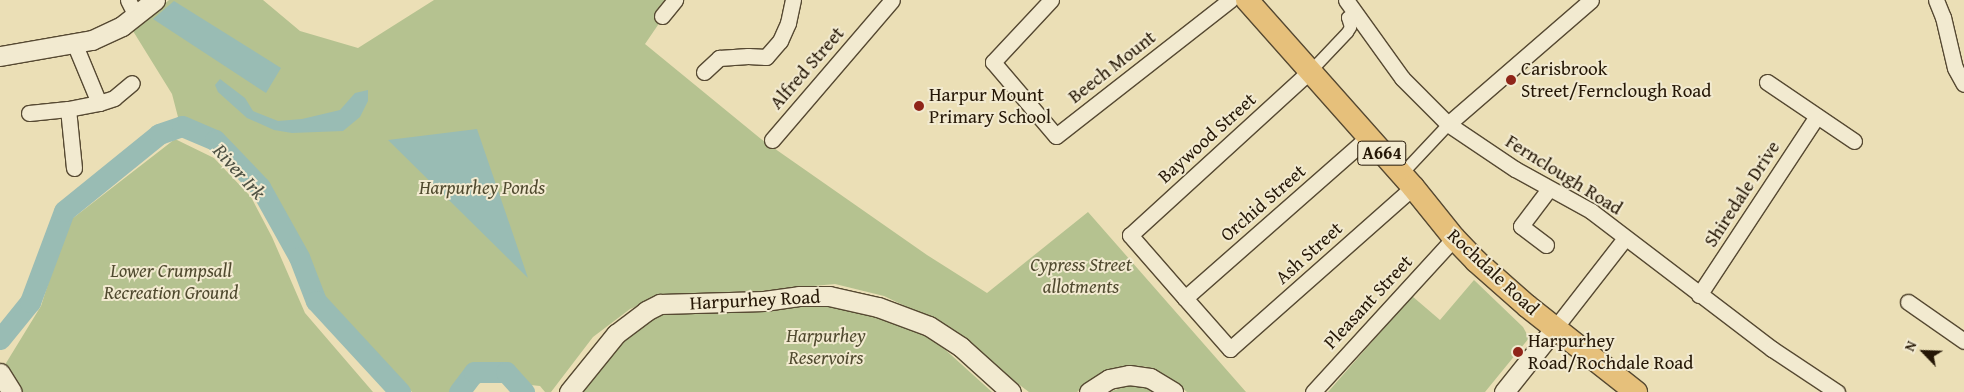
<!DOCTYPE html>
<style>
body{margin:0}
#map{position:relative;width:1964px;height:392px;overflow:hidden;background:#ebdfb6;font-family:"Gentium Book Plus",serif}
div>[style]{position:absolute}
.green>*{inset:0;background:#b5c290}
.water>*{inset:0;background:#99bcb4}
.river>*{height:21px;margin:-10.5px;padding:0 10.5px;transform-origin:10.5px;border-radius:10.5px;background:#99bcb4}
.roads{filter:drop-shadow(1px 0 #564932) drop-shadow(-1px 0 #564932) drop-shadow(0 1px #564932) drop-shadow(0 -1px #564932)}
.pedestrian>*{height:11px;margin:-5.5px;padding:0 5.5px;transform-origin:5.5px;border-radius:5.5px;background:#f2ead0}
.minor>*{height:15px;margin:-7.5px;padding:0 7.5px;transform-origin:7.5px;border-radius:7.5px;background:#f2ead0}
.tertiary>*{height:19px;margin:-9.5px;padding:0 9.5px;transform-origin:9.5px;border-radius:9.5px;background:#f2ead0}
.primary>*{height:22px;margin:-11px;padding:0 11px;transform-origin:11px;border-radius:11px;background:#e6c07b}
.dots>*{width:14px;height:14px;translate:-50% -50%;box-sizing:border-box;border:2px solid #f2ead0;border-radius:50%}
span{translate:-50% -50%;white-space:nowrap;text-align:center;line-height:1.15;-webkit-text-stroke:4px #f2ead0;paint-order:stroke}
.shield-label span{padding:1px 4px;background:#f2ead0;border:1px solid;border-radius:4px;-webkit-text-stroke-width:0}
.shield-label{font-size:18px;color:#251706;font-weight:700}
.street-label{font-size:19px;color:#251706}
.poi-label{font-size:19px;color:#251706}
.left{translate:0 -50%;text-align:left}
.park-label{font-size:19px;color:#504a2f;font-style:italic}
.water-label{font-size:20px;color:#4e5143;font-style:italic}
.north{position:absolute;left:1899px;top:327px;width:50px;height:50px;-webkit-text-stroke:4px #f2ead0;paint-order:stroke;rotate:294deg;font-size:14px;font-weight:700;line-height:20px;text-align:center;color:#251706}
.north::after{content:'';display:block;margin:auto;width:18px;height:22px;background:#251706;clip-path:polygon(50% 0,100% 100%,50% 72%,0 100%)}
</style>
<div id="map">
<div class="green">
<i style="clip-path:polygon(169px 0,263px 0,300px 31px,358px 48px,434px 0,675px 0,645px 44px,761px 139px,927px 255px,987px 293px,1088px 212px,1246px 392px,1187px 392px,1167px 376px,1148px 367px,1129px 365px,1106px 370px,1077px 392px,1029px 392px,930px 318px,884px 296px,835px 284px,760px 291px,697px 293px,654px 299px,630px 309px,593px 337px,551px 392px,545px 392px,540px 386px,486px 380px,464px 392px,412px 392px,321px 298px,302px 251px,265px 182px,219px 134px,178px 117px,172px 94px,133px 31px)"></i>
<i style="clip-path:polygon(175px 139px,214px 158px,251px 197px,272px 237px,305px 313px,373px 392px,21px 392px,3px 368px,41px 306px,68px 222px)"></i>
<i style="clip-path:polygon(1474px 280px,1523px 327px,1529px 338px,1485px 392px,1328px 392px,1412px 296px,1440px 320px)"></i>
<i style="clip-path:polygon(824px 301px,866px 310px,921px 332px,940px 345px,992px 392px,573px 392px,600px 360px,639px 326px,659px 314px,759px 312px)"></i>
<i style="clip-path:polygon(1127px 386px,1142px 386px,1154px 392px,1109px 392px)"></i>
</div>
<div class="water">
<i style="clip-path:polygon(174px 1px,281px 68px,266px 93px,153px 19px)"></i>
<i style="clip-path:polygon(220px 79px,245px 98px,253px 111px,278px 121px,302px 119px,340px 110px,355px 93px,368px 90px,368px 101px,360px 117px,343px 131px,292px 133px,274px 130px,247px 118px,218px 92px,215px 85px)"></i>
<i style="clip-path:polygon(477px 129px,528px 278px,388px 140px)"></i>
</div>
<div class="river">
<i style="left:0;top:339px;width:48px;rotate:-51deg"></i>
<i style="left:30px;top:302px;width:97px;rotate:-69.5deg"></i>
<i style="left:64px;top:211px;width:122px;rotate:-39deg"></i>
<i style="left:159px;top:134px;width:24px;rotate:-19deg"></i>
<i style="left:182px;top:126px;width:36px;rotate:23deg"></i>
<i style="left:215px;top:140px;width:65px;rotate:46.2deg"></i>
<i style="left:260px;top:187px;width:80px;rotate:60.9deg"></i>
<i style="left:299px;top:257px;width:47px;rotate:68.9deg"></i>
<i style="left:316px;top:301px;width:124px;rotate:47.3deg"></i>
<i style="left:459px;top:392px;width:25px;rotate:-53deg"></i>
<i style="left:474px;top:372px;width:32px"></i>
<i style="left:506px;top:372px;width:27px;rotate:48deg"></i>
</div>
<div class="roads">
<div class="pedestrian">
<i style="left:1311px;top:70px;width:52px;rotate:-46.5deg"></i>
<i style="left:1347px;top:32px;width:6px;rotate:-59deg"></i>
<i style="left:1350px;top:27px;width:10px;rotate:-107deg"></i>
<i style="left:1347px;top:17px;width:9px;rotate:-36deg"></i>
<i style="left:1401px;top:174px;width:69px;rotate:-46.8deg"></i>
</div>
<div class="minor">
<i style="left:128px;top:0;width:18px;rotate:63deg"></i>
<i style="left:1051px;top:0;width:85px;rotate:133.1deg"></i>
<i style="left:993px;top:62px;width:97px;rotate:49.6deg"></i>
<i style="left:1056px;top:136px;width:221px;rotate:-38deg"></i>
<i style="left:1346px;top:0;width:96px;rotate:54.3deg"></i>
<i style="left:1402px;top:78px;width:65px;rotate:45deg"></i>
<i style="left:1448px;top:124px;width:81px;rotate:33.9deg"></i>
<i style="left:1515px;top:169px;width:87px;rotate:28.9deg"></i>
<i style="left:1591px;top:211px;width:228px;rotate:37.3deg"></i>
<i style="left:1772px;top:349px;width:78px;rotate:33.5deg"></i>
<i style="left:1936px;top:0;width:18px;rotate:68deg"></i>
<i style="left:1943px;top:17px;width:52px;rotate:76.8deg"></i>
<i style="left:1955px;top:68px;width:18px;rotate:61deg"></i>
<i style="left:662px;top:16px;width:21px;rotate:-51deg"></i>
<i style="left:1311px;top:70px;width:245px;rotate:137.6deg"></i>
<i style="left:1130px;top:235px;width:84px;rotate:48.9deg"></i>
<i style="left:1185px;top:298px;width:68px;rotate:48.6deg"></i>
<i style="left:1230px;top:349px;width:244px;rotate:-41.5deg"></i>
<i style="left:704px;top:72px;width:21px;rotate:-43deg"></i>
<i style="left:719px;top:58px;width:29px;rotate:-4deg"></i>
<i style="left:748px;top:56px;width:18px;rotate:3deg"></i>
<i style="left:766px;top:57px;width:21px;rotate:-49deg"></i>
<i style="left:780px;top:41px;width:20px;rotate:-66deg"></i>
<i style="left:788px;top:23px;width:24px;rotate:-78deg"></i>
<i style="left:1767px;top:82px;width:105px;rotate:34.1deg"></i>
<i style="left:99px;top:103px;width:16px;rotate:-18deg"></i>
<i style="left:114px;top:98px;width:23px;rotate:-40deg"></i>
<i style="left:29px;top:113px;width:39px;rotate:-6deg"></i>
<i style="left:1448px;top:124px;width:189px;rotate:-40.9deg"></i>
<i style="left:772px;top:140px;width:184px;rotate:-49.4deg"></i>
<i style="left:74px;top:168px;width:59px;rotate:-95.8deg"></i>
<i style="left:68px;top:109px;width:32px;rotate:-11deg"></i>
<i style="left:99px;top:103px;width:63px;rotate:-112.5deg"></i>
<i style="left:1546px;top:245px;width:31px;rotate:-143deg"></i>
<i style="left:1521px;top:226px;width:46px;rotate:-52.9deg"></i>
<i style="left:1699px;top:295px;width:214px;rotate:-56.6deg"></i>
<i style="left:1185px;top:298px;width:244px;rotate:-41.3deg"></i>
<i style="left:1908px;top:302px;width:68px;rotate:34.9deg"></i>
<i style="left:1555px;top:328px;width:114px;rotate:-52.1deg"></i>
<i style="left:1313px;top:392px;width:209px;rotate:-47.5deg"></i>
</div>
<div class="tertiary">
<i style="left:0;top:56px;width:93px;rotate:-9.9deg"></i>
<i style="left:92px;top:40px;width:33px;rotate:-25deg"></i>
<i style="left:122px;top:26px;width:42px;rotate:-38.2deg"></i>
<i style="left:0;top:373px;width:22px;rotate:58deg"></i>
<i style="left:569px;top:392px;width:75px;rotate:-51deg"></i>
<i style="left:616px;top:334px;width:38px;rotate:-37deg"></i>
<i style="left:646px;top:311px;width:16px;rotate:-27deg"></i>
<i style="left:660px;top:304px;width:104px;rotate:-1.7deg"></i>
<i style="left:764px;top:301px;width:35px;rotate:-8deg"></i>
<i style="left:799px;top:296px;width:30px"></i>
<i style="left:829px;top:296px;width:50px;rotate:12.7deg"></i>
<i style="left:878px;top:307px;width:54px;rotate:20.4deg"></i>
<i style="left:929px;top:326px;width:38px;rotate:33deg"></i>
<i style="left:961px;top:347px;width:67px;rotate:42deg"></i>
<i style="left:1089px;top:392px;width:24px;rotate:-33deg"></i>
<i style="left:1109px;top:379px;width:20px;rotate:-11deg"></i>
<i style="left:1129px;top:375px;width:21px;rotate:8deg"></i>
<i style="left:1150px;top:378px;width:27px;rotate:31deg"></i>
<i style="left:1504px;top:392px;width:82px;rotate:-51.4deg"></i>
</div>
<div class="primary">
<i style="left:1247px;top:0;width:250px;rotate:48.4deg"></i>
<i style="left:1413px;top:187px;width:65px;rotate:51.2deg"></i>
<i style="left:1454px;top:238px;width:32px;rotate:46deg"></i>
<i style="left:1476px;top:261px;width:68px;rotate:41.4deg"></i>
<i style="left:1527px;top:306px;width:139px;rotate:38.3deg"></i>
</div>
</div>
<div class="dots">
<i style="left:1511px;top:80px;background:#8f2418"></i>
<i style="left:919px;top:106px;background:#8f2418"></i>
<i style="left:1518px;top:352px;background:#8f2418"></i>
</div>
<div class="shield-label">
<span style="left:1382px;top:153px">A664</span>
</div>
<div class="street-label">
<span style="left:1112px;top:67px;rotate:-38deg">Beech Mount</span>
<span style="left:807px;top:68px;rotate:-49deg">Alfred Street</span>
<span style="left:1207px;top:138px;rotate:-42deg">Baywood Street</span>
<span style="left:1564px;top:175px;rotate:32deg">Fernclough Road</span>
<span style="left:1742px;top:194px;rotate:-57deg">Shiredale Drive</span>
<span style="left:1263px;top:203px;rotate:-41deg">Orchid Street</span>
<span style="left:1309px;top:253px;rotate:-42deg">Ash Street</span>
<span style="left:1493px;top:272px;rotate:43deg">Rochdale Road</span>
<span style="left:755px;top:300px;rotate:-3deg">Harpurhey Road</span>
<span style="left:1368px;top:302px;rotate:-47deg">Pleasant Street</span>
</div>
<div class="poi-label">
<span class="left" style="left:1521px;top:80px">Carisbrook<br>Street/Fernclough Road</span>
<span class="left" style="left:929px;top:106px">Harpur Mount<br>Primary School</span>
<span class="left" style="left:1528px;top:352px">Harpurhey<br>Road/Rochdale Road</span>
</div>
<div class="park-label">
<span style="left:482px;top:188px">Harpurhey Ponds</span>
<span style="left:1081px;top:276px">Cypress Street<br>allotments</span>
<span style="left:171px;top:282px">Lower Crumpsall<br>Recreation Ground</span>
<span style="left:826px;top:347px">Harpurhey<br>Reservoirs</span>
</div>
<div class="water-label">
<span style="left:240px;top:171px;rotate:48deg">River Irk</span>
</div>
<div class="north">N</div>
</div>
